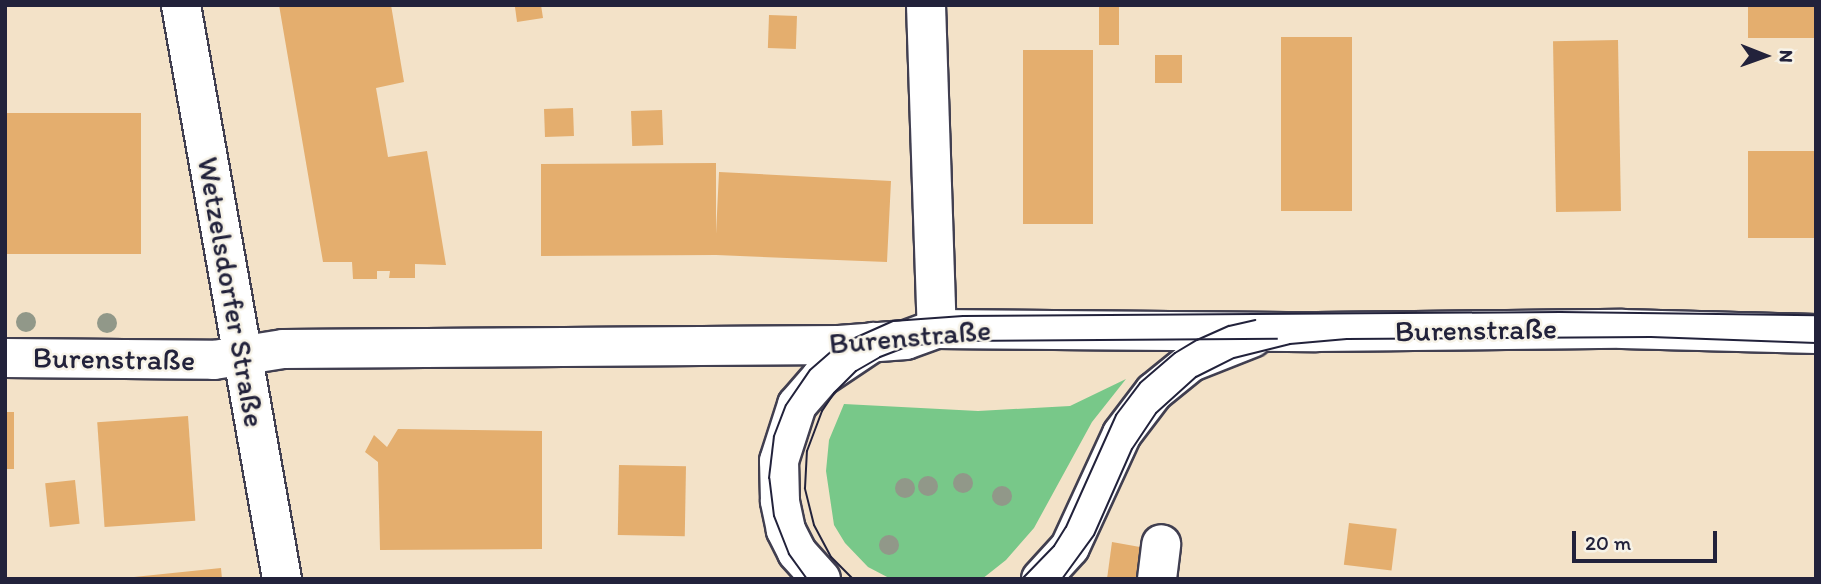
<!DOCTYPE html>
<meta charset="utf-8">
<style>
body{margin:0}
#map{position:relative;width:1821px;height:584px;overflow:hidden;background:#f3e2c8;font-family:Itim,sans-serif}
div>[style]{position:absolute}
.green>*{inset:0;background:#78c889}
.building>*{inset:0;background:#e4ae6e;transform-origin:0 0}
.roads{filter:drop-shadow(2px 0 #413f50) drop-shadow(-2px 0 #413f50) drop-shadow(0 2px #413f50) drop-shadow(0 -2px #413f50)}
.minor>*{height:38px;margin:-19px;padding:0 19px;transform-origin:19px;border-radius:19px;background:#fff}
.major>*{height:38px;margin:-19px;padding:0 19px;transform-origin:19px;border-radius:19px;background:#fff}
.tram>*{height:2px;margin:-1px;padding:0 1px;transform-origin:1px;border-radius:1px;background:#22223b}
.trees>*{width:20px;height:20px;margin:-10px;border-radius:50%;background:#919889}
span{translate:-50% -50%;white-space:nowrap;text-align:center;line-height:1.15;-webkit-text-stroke:5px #f7f3e8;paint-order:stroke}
.street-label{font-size:30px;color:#22223b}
.frame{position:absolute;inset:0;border:7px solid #22223b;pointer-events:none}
.north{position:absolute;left:1730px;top:21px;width:70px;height:70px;-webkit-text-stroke:5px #f7f3e8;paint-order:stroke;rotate:91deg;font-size:19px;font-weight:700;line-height:28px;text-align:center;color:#22223b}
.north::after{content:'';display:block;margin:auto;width:24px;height:32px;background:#22223b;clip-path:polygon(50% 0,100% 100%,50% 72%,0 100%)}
.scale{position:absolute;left:1572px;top:531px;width:145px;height:32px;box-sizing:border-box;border:4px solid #22223b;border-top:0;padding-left:9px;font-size:21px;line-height:24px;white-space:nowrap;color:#22223b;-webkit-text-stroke:5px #f7f3e8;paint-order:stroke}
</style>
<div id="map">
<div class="green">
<i style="clip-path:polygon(1126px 379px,1092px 422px,1034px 528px,1006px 560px,982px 579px,891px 579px,868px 567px,845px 543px,834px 525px,826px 471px,829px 440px,844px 404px,978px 411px,1070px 406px)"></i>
</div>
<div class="building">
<i style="clip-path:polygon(279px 5px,391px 5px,404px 82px,376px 88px,388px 157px,427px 151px,446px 265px,415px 264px,415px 278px,389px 278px,390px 271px,377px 271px,377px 279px,353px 279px,352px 262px,323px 262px)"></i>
<i style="clip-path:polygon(526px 5px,541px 5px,543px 18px,517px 22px,515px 7px)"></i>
<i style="left:1748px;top:5px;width:68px;height:33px"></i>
<i style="left:1099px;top:7px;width:20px;height:38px"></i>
<i style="left:769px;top:15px;width:28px;height:33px;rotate:2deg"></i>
<i style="left:1281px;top:37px;width:71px;height:174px"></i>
<i style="left:1618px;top:40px;width:171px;height:65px;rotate:89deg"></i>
<i style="left:1023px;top:50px;width:70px;height:174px"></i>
<i style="left:1155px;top:55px;width:27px;height:28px"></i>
<i style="left:573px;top:108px;width:28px;height:29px;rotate:88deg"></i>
<i style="left:662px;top:110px;width:35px;height:31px;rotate:88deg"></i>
<i style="left:141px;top:113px;width:141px;height:136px;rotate:90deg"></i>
<i style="left:1748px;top:151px;width:68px;height:87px"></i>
<i style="clip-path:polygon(716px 163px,716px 234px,719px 172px,891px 181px,887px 262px,716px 255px,541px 256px,541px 164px)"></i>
<i style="left:5px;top:412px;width:9px;height:57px"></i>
<i style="left:188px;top:416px;width:105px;height:91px;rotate:86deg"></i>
<i style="clip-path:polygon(398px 429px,542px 431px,542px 549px,380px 550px,378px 462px,365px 452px,374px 435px,387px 447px)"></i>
<i style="left:619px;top:465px;width:67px;height:70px;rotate:1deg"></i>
<i style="left:75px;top:480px;width:44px;height:30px;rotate:84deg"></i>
<i style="left:1349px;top:523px;width:48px;height:42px;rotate:7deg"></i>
<i style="clip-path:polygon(1112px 542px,1140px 547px,1136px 579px,1107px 579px)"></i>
<i style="clip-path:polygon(221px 568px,222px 579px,134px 579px,134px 577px)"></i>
</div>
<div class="roads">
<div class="minor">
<i style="left:926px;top:5px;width:324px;rotate:88.1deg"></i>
<i style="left:5px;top:358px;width:209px;rotate:0.5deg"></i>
<i style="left:214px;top:360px;width:70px;rotate:-9.1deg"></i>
<i style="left:283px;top:349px;width:556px;rotate:-0.41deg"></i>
<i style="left:839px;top:345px;width:67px;rotate:-4.3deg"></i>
<i style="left:906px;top:340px;width:33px;rotate:-20deg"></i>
<i style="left:937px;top:329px;width:379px;rotate:0.5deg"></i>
<i style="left:1316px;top:332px;width:306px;rotate:-0.6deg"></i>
<i style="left:1622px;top:329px;width:194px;rotate:1.5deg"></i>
<i style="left:821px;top:579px;width:36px;rotate:-132deg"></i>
<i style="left:797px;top:552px;width:25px;rotate:-117deg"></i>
<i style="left:786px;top:530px;width:30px;rotate:-102deg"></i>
<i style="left:780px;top:501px;width:40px;rotate:-91.4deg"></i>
<i style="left:779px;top:461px;width:59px;rotate:-72.2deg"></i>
<i style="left:797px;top:405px;width:37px;rotate:-49deg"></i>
<i style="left:821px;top:377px;width:63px;rotate:-33.9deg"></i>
<i style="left:1041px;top:579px;width:43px;rotate:-47.8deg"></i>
<i style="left:1070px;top:547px;width:124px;rotate:-65.3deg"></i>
<i style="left:1122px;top:434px;width:53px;rotate:-52.7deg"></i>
<i style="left:1154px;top:392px;width:48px;rotate:-39deg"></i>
<i style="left:1191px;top:362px;width:66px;rotate:-21.5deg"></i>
<i style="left:1157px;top:579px;width:35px;rotate:-83deg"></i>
</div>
<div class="major">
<i style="left:181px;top:5px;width:583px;rotate:80.02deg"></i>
</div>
</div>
<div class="tram">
<i style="left:807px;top:579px;width:31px;rotate:-126deg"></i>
<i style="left:789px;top:554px;width:41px;rotate:-111.5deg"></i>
<i style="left:774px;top:516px;width:38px;rotate:-97deg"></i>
<i style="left:769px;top:478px;width:42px;rotate:-83.2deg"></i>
<i style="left:774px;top:436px;width:33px;rotate:-69deg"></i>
<i style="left:786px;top:405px;width:42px;rotate:-55.6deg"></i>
<i style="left:810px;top:370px;width:38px;rotate:-41deg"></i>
<i style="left:839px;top:345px;width:59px;rotate:-24deg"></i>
<i style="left:893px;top:321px;width:70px;rotate:-4.1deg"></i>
<i style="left:963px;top:316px;width:597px;rotate:-0.38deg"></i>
<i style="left:1560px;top:312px;width:256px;rotate:0.7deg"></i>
<i style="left:853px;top:579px;width:31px;rotate:-135deg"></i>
<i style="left:831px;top:557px;width:36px;rotate:-118deg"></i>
<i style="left:814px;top:525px;width:38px;rotate:-104deg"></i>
<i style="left:805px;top:488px;width:37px;rotate:-87deg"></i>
<i style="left:807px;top:451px;width:43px;rotate:-69.4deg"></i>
<i style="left:822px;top:411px;width:22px;rotate:-56deg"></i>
<i style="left:834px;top:393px;width:31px;rotate:-45deg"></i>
<i style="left:856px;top:371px;width:28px;rotate:-30deg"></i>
<i style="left:880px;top:357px;width:30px;rotate:-21deg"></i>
<i style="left:908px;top:346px;width:51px;rotate:-5.6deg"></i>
<i style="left:959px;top:341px;width:318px;rotate:-0.4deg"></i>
<i style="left:1022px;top:579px;width:46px;rotate:-45.9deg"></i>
<i style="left:1054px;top:546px;width:22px;rotate:-58deg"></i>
<i style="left:1066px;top:527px;width:123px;rotate:-65.9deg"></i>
<i style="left:1116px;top:415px;width:40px;rotate:-53deg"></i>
<i style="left:1140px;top:383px;width:46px;rotate:-40.6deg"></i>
<i style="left:1175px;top:353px;width:26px;rotate:-31deg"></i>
<i style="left:1197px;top:340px;width:35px;rotate:-24deg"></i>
<i style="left:1229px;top:326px;width:27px;rotate:-13deg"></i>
<i style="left:1062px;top:579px;width:54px;rotate:-54deg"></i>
<i style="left:1094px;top:535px;width:94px;rotate:-66.2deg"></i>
<i style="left:1132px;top:449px;width:43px;rotate:-56.3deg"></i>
<i style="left:1156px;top:413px;width:54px;rotate:-42deg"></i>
<i style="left:1196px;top:377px;width:42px;rotate:-26.6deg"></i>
<i style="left:1234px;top:358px;width:58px;rotate:-14deg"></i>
<i style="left:1290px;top:344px;width:57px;rotate:-5deg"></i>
<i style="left:1347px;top:339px;width:304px;rotate:-0.4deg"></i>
<i style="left:1651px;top:337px;width:165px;rotate:2.1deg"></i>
</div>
<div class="trees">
<i style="left:26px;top:322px"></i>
<i style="left:107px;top:323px"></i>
<i style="left:963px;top:483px"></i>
<i style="left:928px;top:486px"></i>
<i style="left:905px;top:488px"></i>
<i style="left:1002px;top:496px"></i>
<i style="left:889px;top:545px"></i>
</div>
<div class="street-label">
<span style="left:231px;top:292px;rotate:80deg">Wetzelsdorfer Straße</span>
<span style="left:1476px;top:330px;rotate:-1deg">Burenstraße</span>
<span style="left:910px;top:337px;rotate:-5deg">Burenstraße</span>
<span style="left:114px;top:359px;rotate:1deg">Burenstraße</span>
</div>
<div class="frame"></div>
<div class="north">N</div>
<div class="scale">20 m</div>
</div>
